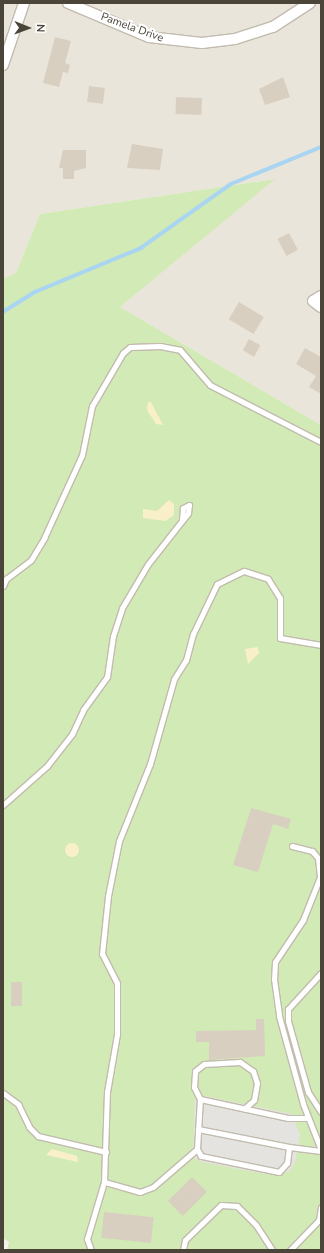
<!DOCTYPE html>
<style>
body{margin:0}
#map{position:relative;width:324px;height:1253px;overflow:hidden;background:#f6f3ec;font-family:"Nunito Sans",sans-serif}
div>[style]{position:absolute}
.residential>*{inset:0;background:#eae5da}
.green>*{inset:0;background:#d2eab5}
.sand>*{inset:0;background:#f9efc9}
.round{border-radius:50%}
.parking>*{inset:0;background:#e5e3e0}
.stream>*{height:3.5px;margin:-1.75px;padding:0 1.75px;transform-origin:1.75px;border-radius:1.75px;background:#a9d4f2}
.building>*{inset:0;background:#d8cfc1;transform-origin:0 0}
.roads{filter:drop-shadow(1px 0 #c2bbae) drop-shadow(-1px 0 #c2bbae) drop-shadow(0 1px #c2bbae) drop-shadow(0 -1px #c2bbae)}
.service>*{height:5px;margin:-2.5px;padding:0 2.5px;transform-origin:2.5px;border-radius:2.5px;background:#fff}
.minor>*{height:10px;margin:-5px;padding:0 5px;transform-origin:5px;border-radius:5px;background:#fff}
span{translate:-50% -50%;white-space:nowrap;text-align:center;line-height:1.15;-webkit-text-stroke:4px #fff;paint-order:stroke}
.street-label{font-size:11px;color:#4b4439}
.frame{position:absolute;inset:0;border:4px solid #4b4439;pointer-events:none}
.north{position:absolute;left:8px;top:8px;width:40px;height:40px;-webkit-text-stroke:3px #fff;paint-order:stroke;rotate:91deg;font-size:11px;font-weight:700;line-height:16px;text-align:center;color:#4b4439}
.north::after{content:'';display:block;margin:auto;width:14px;height:18px;background:#4b4439;clip-path:polygon(50% 0,100% 100%,50% 72%,0 100%)}
</style>
<div id="map">
<div class="residential">
<i style="clip-path:polygon(3px 3px,321px 3px,321px 425px,120px 307px,274px 179px,40px 214px,16px 273px,3px 279px)"></i>
</div>
<div class="green">
<i style="clip-path:polygon(275px 179px,120px 307px,321px 425px,321px 1250px,7px 1250px,9px 1242px,3px 1238px,3px 279px,16px 273px,40px 214px)"></i>
</div>
<div class="sand">
<i style="clip-path:polygon(148px 402px,151px 402px,163px 425px,156px 424px,147px 410px)"></i>
<i style="clip-path:polygon(169px 500px,174px 504px,174px 515px,165px 521px,143px 518px,143px 509px,157px 511px)"></i>
<i style="clip-path:polygon(258px 647px,259px 653px,248px 664px,245px 649px)"></i>
<i class="round" style="left:65px;top:843px;width:14px;height:14px"></i>
<i style="clip-path:polygon(52px 1149px,77px 1156px,78px 1162px,46px 1155px)"></i>
</div>
<div class="parking">
<i style="clip-path:polygon(195px 1094px,292px 1114px,300px 1135px,295px 1163px,289px 1172px,265px 1174px,202px 1162px,193px 1157px)"></i>
</div>
<div class="stream">
<i style="left:3px;top:312px;width:38px;rotate:-32deg"></i>
<i style="left:35px;top:292px;width:115px;rotate:-22.5deg"></i>
<i style="left:141px;top:248px;width:110px;rotate:-35.4deg"></i>
<i style="left:231px;top:184px;width:97px;rotate:-22.3deg"></i>
</div>
<div class="building">
<i style="clip-path:polygon(55px 37px,71px 41px,65px 63px,70px 65px,68px 73px,63px 72px,59px 87px,43px 83px)"></i>
<i style="clip-path:polygon(283px 77px,290px 97px,265px 105px,259px 89px)"></i>
<i style="left:89px;top:86px;width:16px;height:16px;rotate:7deg"></i>
<i style="left:176px;top:97px;width:26px;height:17px;rotate:2deg"></i>
<i style="clip-path:polygon(132px 144px,163px 149px,160px 170px,127px 168px)"></i>
<i style="clip-path:polygon(63px 150px,86px 150px,86px 168px,74px 171px,74px 179px,63px 179px,63px 168px,59px 168px)"></i>
<i style="left:289px;top:233px;width:19px;height:13px;rotate:62deg"></i>
<i style="left:239px;top:302px;width:29px;height:20px;rotate:31deg"></i>
<i style="left:249px;top:339px;width:13px;height:13px;rotate:29deg"></i>
<i style="clip-path:polygon(305px 348px,321px 357px,321px 394px,309px 387px,316px 376px,296px 364px)"></i>
<i style="clip-path:polygon(251px 808px,291px 819px,288px 829px,273px 824px,258px 872px,233px 865px)"></i>
<i style="left:11px;top:982px;width:11px;height:24px"></i>
<i style="clip-path:polygon(256px 1019px,264px 1019px,265px 1056px,209px 1060px,209px 1042px,196px 1042px,196px 1031px,256px 1030px)"></i>
<i style="left:192px;top:1177px;width:21px;height:34px;rotate:45deg"></i>
<i style="left:104px;top:1212px;width:50px;height:26px;rotate:6deg"></i>
</div>
<div class="roads">
<div class="service">
<i style="left:3px;top:586px;width:8px;rotate:-67deg"></i>
<i style="left:6px;top:579px;width:31px;rotate:-37deg"></i>
<i style="left:31px;top:560px;width:26px;rotate:-59deg"></i>
<i style="left:44px;top:538px;width:91px;rotate:-65.4deg"></i>
<i style="left:82px;top:455px;width:50px;rotate:-78.5deg"></i>
<i style="left:92px;top:406px;width:61px;rotate:-59.7deg"></i>
<i style="left:123px;top:353px;width:9px;rotate:-41deg"></i>
<i style="left:130px;top:347px;width:30px;rotate:-2deg"></i>
<i style="left:160px;top:346px;width:20px;rotate:11deg"></i>
<i style="left:180px;top:350px;width:46px;rotate:49.4deg"></i>
<i style="left:210px;top:385px;width:125px;rotate:27.2deg"></i>
<i style="left:3px;top:805px;width:59px;rotate:-41.6deg"></i>
<i style="left:47px;top:766px;width:41px;rotate:-52deg"></i>
<i style="left:72px;top:734px;width:26px;rotate:-65deg"></i>
<i style="left:83px;top:710px;width:41px;rotate:-54deg"></i>
<i style="left:107px;top:677px;width:41px;rotate:-81.7deg"></i>
<i style="left:113px;top:636px;width:29px;rotate:-72deg"></i>
<i style="left:122px;top:608px;width:51px;rotate:-59.4deg"></i>
<i style="left:148px;top:564px;width:65px;rotate:-51.9deg"></i>
<i style="left:188px;top:513px;width:8px;rotate:-83deg"></i>
<i style="left:189px;top:505px;width:7px;rotate:153deg"></i>
<i style="left:183px;top:508px;width:11px;rotate:95deg"></i>
<i style="left:292px;top:846px;width:21px;rotate:14deg"></i>
<i style="left:312px;top:851px;width:9px;rotate:49deg"></i>
<i style="left:318px;top:858px;width:19px;rotate:84deg"></i>
<i style="left:320px;top:877px;width:46px;rotate:111.6deg"></i>
<i style="left:303px;top:920px;width:50px;rotate:123.7deg"></i>
<i style="left:275px;top:962px;width:17px;rotate:93deg"></i>
<i style="left:274px;top:979px;width:37px;rotate:82deg"></i>
<i style="left:279px;top:1016px;width:91px;rotate:74.7deg"></i>
<i style="left:303px;top:1104px;width:49px;rotate:68.6deg"></i>
<i style="left:321px;top:973px;width:49px;rotate:132.5deg"></i>
<i style="left:288px;top:1009px;width:12px;rotate:90deg"></i>
<i style="left:288px;top:1021px;width:74px;rotate:74.3deg"></i>
<i style="left:308px;top:1092px;width:24px;rotate:57deg"></i>
<i style="left:3px;top:1093px;width:19px;rotate:36deg"></i>
<i style="left:18px;top:1104px;width:25px;rotate:64deg"></i>
<i style="left:29px;top:1127px;width:13px;rotate:45deg"></i>
<i style="left:38px;top:1136px;width:70px;rotate:13.2deg"></i>
<i style="left:200px;top:1099px;width:90px;rotate:12.2deg"></i>
<i style="left:288px;top:1118px;width:20px"></i>
<i style="left:198px;top:1129px;width:93px;rotate:11.2deg"></i>
<i style="left:289px;top:1147px;width:16px;rotate:97deg"></i>
<i style="left:287px;top:1163px;width:12px;rotate:132deg"></i>
<i style="left:279px;top:1172px;width:80px;rotate:-168.4deg"></i>
<i style="left:201px;top:1156px;width:8px;rotate:-120deg"></i>
<i style="left:197px;top:1149px;width:50px;rotate:-86.6deg"></i>
<i style="left:200px;top:1099px;width:13px;rotate:-117deg"></i>
<i style="left:194px;top:1087px;width:16px;rotate:-86deg"></i>
<i style="left:195px;top:1071px;width:11px;rotate:-38deg"></i>
<i style="left:204px;top:1064px;width:36px;rotate:-3deg"></i>
<i style="left:240px;top:1062px;width:16px;rotate:35deg"></i>
<i style="left:253px;top:1071px;width:13px;rotate:72deg"></i>
<i style="left:257px;top:1083px;width:17px;rotate:100deg"></i>
<i style="left:254px;top:1100px;width:13px;rotate:138deg"></i>
<i style="left:289px;top:1147px;width:32px;rotate:7deg"></i>
<i style="left:197px;top:1149px;width:58px;rotate:139.2deg"></i>
<i style="left:153px;top:1187px;width:14px;rotate:159deg"></i>
<i style="left:140px;top:1192px;width:37px;rotate:-164deg"></i>
<i style="left:104px;top:1182px;width:90px;rotate:-88.1deg"></i>
<i style="left:107px;top:1092px;width:59px;rotate:-80.2deg"></i>
<i style="left:117px;top:1034px;width:51px;rotate:-90deg"></i>
<i style="left:117px;top:983px;width:33px;rotate:-117deg"></i>
<i style="left:102px;top:954px;width:58px;rotate:-84.1deg"></i>
<i style="left:108px;top:896px;width:56px;rotate:-78.7deg"></i>
<i style="left:119px;top:841px;width:83px;rotate:-68.1deg"></i>
<i style="left:150px;top:764px;width:88px;rotate:-74.2deg"></i>
<i style="left:174px;top:679px;width:22px;rotate:-58deg"></i>
<i style="left:186px;top:660px;width:27px;rotate:-75deg"></i>
<i style="left:193px;top:634px;width:55px;rotate:-64.4deg"></i>
<i style="left:217px;top:584px;width:30px;rotate:-26deg"></i>
<i style="left:244px;top:571px;width:25px;rotate:18deg"></i>
<i style="left:268px;top:579px;width:22px;rotate:58deg"></i>
<i style="left:280px;top:598px;width:40px;rotate:90deg"></i>
<i style="left:280px;top:638px;width:42px;rotate:9.7deg"></i>
<i style="left:91px;top:1250px;width:12px;rotate:-110deg"></i>
<i style="left:87px;top:1239px;width:59px;rotate:-73.4deg"></i>
<i style="left:183px;top:1250px;width:10px;rotate:-79deg"></i>
<i style="left:185px;top:1240px;width:50px;rotate:-44.2deg"></i>
<i style="left:221px;top:1205px;width:16px;rotate:4deg"></i>
<i style="left:237px;top:1206px;width:27px;rotate:45deg"></i>
<i style="left:256px;top:1225px;width:30px;rotate:57deg"></i>
<i style="left:290px;top:1250px;width:42px;rotate:-46deg"></i>
<i style="left:319px;top:1220px;width:13px;rotate:-81deg"></i>
</div>
<div class="minor">
<i style="left:68px;top:3px;width:88px;rotate:22.8deg"></i>
<i style="left:149px;top:37px;width:53px;rotate:6.5deg"></i>
<i style="left:202px;top:43px;width:33px;rotate:-7deg"></i>
<i style="left:235px;top:39px;width:40px;rotate:-18deg"></i>
<i style="left:273px;top:27px;width:44px;rotate:-33deg"></i>
<i style="left:3px;top:65px;width:65px;rotate:-71.3deg"></i>
<i style="left:321px;top:296px;width:9px;rotate:148deg"></i>
<i style="left:313px;top:301px;width:10px;rotate:37deg"></i>
</div>
</div>
<div class="street-label">
<span style="left:132px;top:28px;rotate:20deg">Pamela Drive</span>
</div>
<div class="frame"></div>
<div class="north">N</div>
</div>
